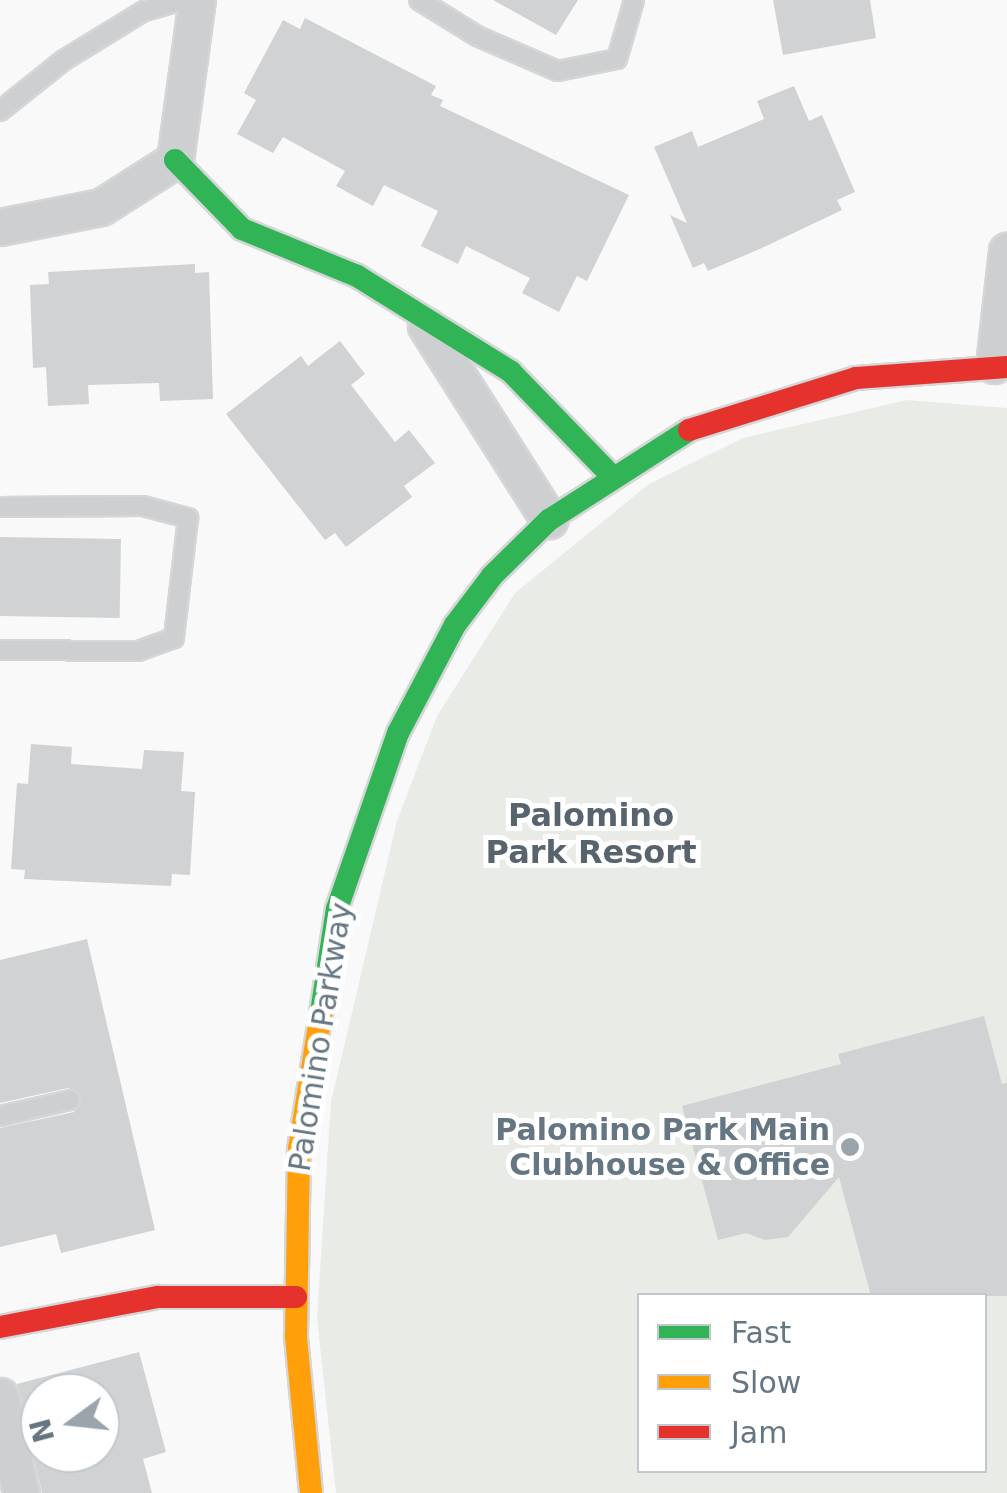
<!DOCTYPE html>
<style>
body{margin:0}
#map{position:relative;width:1007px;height:1493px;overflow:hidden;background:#f9f9f9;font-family:"DejaVu Sans",sans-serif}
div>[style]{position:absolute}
.green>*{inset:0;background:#e8ebe6}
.building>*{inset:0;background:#d0d2d3;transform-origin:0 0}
.roads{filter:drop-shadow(2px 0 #d5d6d7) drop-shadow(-2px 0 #d5d6d7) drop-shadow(0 2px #d5d6d7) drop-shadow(0 -2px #d5d6d7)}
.lane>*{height:18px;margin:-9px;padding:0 9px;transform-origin:9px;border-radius:9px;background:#cecfd0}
.street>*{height:35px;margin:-17.5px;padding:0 17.5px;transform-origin:17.5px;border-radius:17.5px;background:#cecfd0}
.fast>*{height:22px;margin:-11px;padding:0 11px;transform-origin:11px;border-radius:11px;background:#30b455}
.slow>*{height:22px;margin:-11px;padding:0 11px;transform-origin:11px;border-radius:11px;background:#ff9f0a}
.jam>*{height:22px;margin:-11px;padding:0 11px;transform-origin:11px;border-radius:11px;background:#e5322d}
.dots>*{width:28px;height:28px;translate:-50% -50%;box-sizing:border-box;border:5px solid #fff;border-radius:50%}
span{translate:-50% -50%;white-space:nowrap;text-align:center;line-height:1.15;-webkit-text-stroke:10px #fff;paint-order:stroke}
.street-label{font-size:30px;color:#657683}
.poi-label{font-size:30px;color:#657683;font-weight:700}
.right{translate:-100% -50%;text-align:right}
.neighbourhood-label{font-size:32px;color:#57646e;font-weight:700}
.legend{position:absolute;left:637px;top:1293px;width:350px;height:180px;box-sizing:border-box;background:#fff;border:2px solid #c1c8cd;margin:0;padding:12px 18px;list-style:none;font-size:30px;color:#657683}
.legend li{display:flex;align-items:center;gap:20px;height:50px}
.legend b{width:50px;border:2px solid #c1c8cd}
.north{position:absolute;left:20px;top:1373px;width:100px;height:100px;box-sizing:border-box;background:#fff;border:2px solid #c1c8cd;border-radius:50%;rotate:255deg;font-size:28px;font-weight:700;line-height:40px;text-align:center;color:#657683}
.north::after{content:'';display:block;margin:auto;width:35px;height:45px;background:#99a4ac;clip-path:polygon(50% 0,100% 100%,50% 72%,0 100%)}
</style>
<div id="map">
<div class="green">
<i style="clip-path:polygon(evenodd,907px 400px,1007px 408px,1007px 1493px,336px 1493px,317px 1318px,331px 1102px,397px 821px,437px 716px,515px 593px,649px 484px,743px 438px,907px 400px,640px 1296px,984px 1296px,984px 1470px,640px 1470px,640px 1296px)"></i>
</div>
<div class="building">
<i style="clip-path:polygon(493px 0,578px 0,556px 35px)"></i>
<i style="clip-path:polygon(773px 0,870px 0,876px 38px,783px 55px)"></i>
<i style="clip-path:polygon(305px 18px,436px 86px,431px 95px,443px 100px,440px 106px,629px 195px,587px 281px,577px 276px,559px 312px,522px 293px,530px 278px,466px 246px,458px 264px,421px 246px,438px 211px,384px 185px,373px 206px,336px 186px,345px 171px,283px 137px,273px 153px,237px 134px,256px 100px,244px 93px,283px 20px,300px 29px)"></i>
<i style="clip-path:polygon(794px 86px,809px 121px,822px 115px,855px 192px,837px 200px,842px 210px,762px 248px,708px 271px,704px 263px,693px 268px,670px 215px,687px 223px,654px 147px,692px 131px,698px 147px,764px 119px,757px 101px)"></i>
<i style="clip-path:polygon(195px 264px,195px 273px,209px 272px,213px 399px,160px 401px,159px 383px,88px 385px,89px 404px,48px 406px,46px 367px,33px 368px,30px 285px,49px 284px,48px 272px)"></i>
<i style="clip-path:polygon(340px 341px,365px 374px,351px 385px,395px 442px,409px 430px,435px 463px,404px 486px,412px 497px,346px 547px,335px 533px,325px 540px,226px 414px,301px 356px,308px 366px)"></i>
<i style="left:0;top:537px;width:121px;height:79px;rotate:1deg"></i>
<i style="clip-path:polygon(31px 744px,72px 747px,71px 764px,142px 769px,144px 750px,184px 752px,181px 791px,195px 792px,190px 875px,172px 874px,171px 886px,24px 879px,25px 870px,11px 869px,17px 783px,28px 784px)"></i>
<i style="clip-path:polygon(87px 939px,155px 1230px,61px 1253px,56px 1234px,0 1247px,0 1128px,74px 1112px,82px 1098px,68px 1088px,0 1103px,0 960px)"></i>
<i style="clip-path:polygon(984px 1016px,1002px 1084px,1007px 1083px,1007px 1296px,871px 1296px,839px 1177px,788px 1237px,765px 1240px,746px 1233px,718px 1240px,682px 1106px,841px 1064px,838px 1054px)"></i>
<i style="clip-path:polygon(evenodd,139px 1352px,166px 1452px,143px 1459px,152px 1493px,42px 1493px,17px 1384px,139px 1352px,40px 1393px,100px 1393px,100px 1453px,40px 1453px,40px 1393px)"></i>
</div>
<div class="roads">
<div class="lane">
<i style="left:419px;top:0;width:68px;rotate:31.8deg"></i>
<i style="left:477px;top:36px;width:88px;rotate:23.4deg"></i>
<i style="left:558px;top:71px;width:60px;rotate:-11.5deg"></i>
<i style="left:617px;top:59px;width:61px;rotate:-73.9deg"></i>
<i style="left:0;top:111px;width:82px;rotate:-38.6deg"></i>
<i style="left:64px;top:60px;width:94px;rotate:-31.5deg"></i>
<i style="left:144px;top:11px;width:41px;rotate:-15.8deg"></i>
<i style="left:0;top:507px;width:143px;rotate:-0.4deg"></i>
<i style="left:143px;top:506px;width:47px;rotate:14.9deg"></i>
<i style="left:188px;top:518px;width:121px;rotate:96.7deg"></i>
<i style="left:174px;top:638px;width:37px;rotate:160deg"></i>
<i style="left:139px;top:651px;width:139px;rotate:-179.6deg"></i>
<i style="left:0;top:1116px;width:72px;rotate:-12.9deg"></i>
</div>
<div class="street">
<i style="left:0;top:227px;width:103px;rotate:-11.2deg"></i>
<i style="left:101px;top:207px;width:88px;rotate:-32.4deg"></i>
<i style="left:175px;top:160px;width:162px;rotate:-82.2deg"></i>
<i style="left:426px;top:326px;width:230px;rotate:57.6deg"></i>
<i style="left:994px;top:365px;width:115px;rotate:-83.5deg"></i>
<i style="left:0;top:1396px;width:99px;rotate:77.8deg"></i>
</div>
<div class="fast">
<i style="left:175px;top:160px;width:96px;rotate:45.8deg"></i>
<i style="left:242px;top:229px;width:124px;rotate:22.2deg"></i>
<i style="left:357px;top:276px;width:181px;rotate:31.9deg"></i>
<i style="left:511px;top:372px;width:141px;rotate:45.9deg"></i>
<i style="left:321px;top:1013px;width:105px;rotate:-81.3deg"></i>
<i style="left:337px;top:909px;width:186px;rotate:-70.9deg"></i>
<i style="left:398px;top:733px;width:122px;rotate:-62.2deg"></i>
<i style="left:455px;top:625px;width:61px;rotate:-52.9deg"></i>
<i style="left:492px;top:576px;width:80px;rotate:-44.5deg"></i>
<i style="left:549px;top:520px;width:166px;rotate:-32.7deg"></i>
</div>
<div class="slow">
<i style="left:311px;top:1493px;width:158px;rotate:-95.5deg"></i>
<i style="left:296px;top:1336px;width:187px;rotate:-89.1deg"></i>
<i style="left:299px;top:1149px;width:138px;rotate:-80.8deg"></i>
</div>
<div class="jam">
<i style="left:689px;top:430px;width:175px;rotate:-17.3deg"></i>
<i style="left:856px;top:378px;width:151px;rotate:-4.2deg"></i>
<i style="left:0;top:1327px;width:161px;rotate:-10.8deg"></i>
<i style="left:158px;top:1297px;width:138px"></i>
</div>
</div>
<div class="dots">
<i style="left:850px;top:1147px;background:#99a4ac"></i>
</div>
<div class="street-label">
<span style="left:321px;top:1037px;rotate:-81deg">Palomino Parkway</span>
</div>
<div class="poi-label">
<span class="right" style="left:830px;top:1147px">Palomino Park Main<br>Clubhouse &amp; Office</span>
</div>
<div class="neighbourhood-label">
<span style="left:591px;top:834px">Palomino<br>Park Resort</span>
</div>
<ul class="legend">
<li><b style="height:12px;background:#30b455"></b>Fast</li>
<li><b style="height:12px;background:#ff9f0a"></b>Slow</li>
<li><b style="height:12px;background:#e5322d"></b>Jam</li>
</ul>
<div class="north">N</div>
</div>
